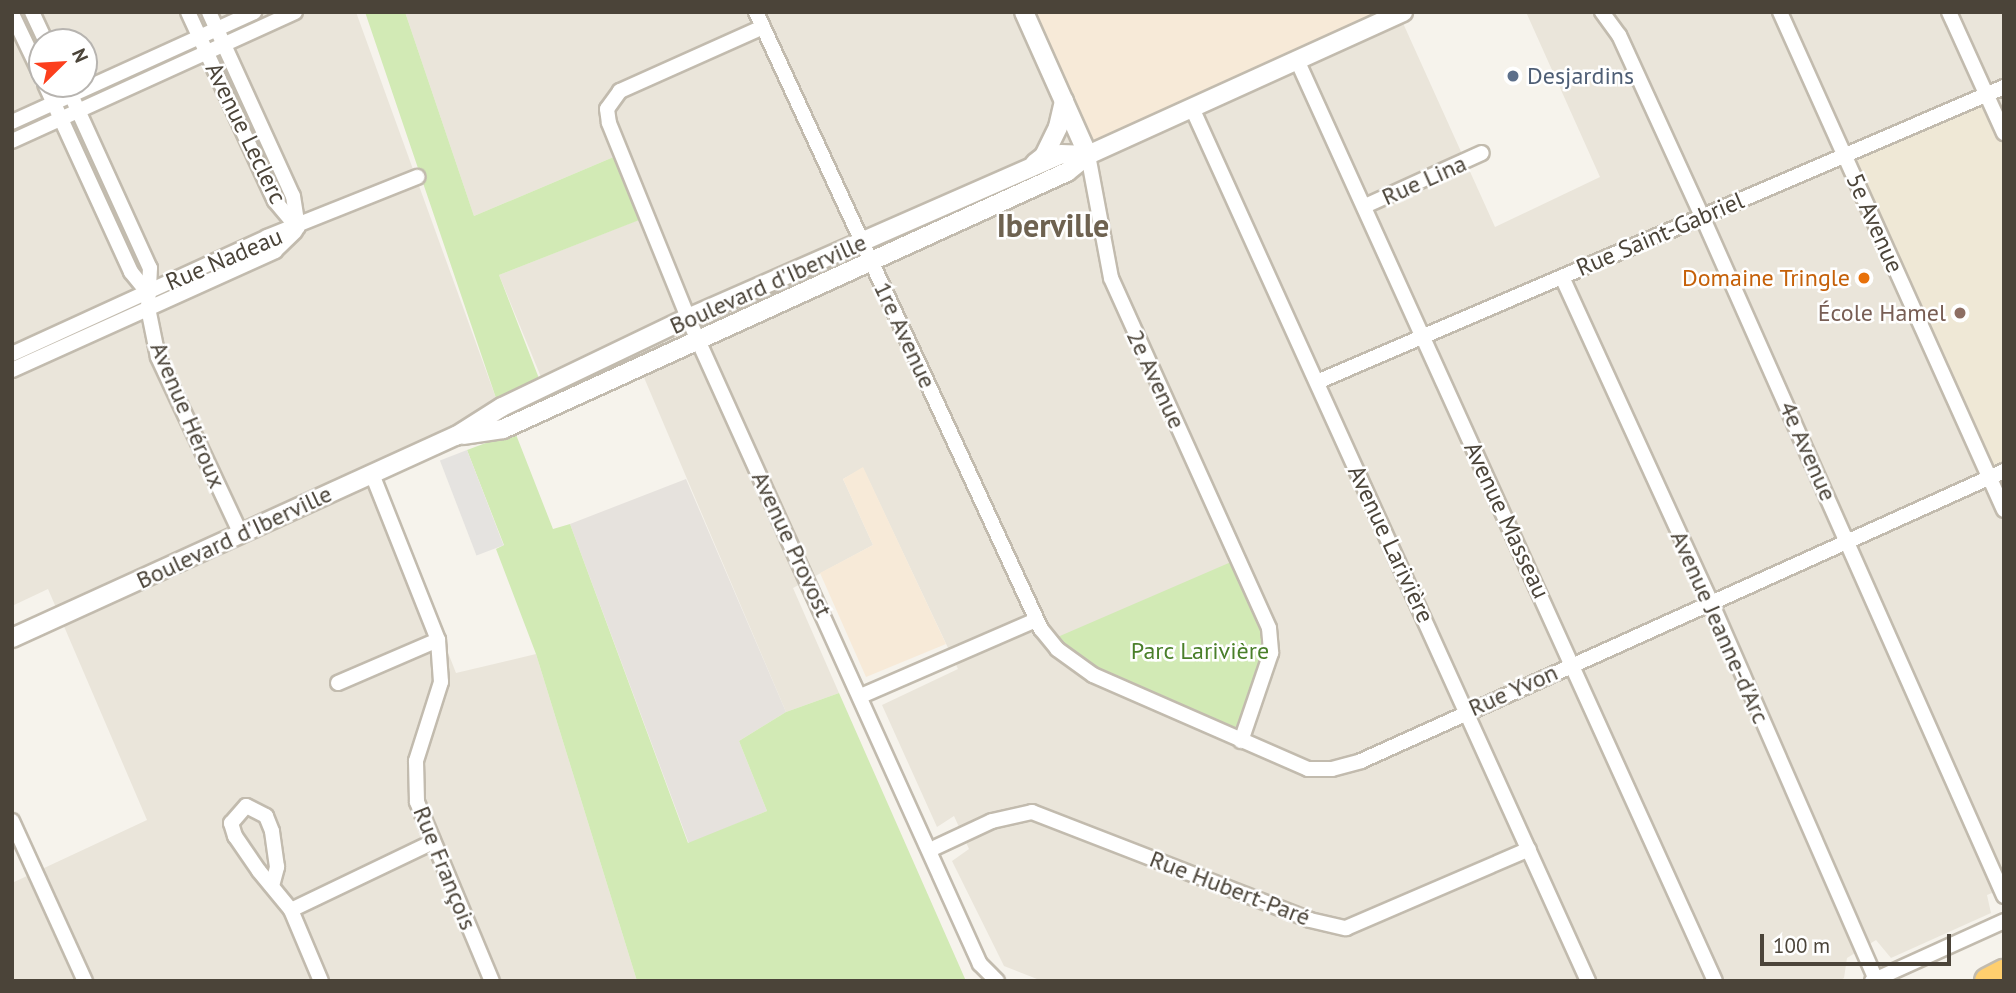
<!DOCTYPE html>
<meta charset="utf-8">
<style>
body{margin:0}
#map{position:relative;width:2016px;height:993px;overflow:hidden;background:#f6f3ec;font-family:"PT Sans",sans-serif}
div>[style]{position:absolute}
.residential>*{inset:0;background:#eae5da}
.commercial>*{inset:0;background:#f7ead8}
.industrial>*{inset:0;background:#e6e2dd}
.education>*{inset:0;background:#efe8d6}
.green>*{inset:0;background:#d2eab5}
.parking>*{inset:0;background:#e5e3e0;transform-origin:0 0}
.roads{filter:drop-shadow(2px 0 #c2bbae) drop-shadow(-2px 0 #c2bbae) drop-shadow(0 2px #c2bbae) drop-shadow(0 -2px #c2bbae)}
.minor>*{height:14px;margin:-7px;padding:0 7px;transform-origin:7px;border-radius:7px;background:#fff}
.tertiary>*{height:18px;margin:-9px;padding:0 9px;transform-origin:9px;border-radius:9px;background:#fff}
.motorway>*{height:26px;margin:-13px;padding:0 13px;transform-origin:13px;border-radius:13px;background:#ffcf6e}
.dots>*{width:19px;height:19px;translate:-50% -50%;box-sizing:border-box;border:4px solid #fff;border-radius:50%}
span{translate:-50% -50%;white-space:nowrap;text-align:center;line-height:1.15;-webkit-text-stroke:5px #fff;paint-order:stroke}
.service-label{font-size:24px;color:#4e5e75}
.left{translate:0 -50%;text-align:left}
.street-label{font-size:24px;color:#4b4439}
.food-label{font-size:24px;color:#c56008}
.right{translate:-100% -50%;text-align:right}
.education-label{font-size:24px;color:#785e54}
.park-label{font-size:24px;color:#4a7f2a}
.district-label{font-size:32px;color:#6e6250;font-weight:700}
.frame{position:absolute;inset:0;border:14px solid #4b4439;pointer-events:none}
.north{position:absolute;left:28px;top:28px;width:70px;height:70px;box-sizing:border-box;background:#fff;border:2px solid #b7b4b0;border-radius:50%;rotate:66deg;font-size:19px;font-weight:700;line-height:28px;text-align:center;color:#4b4439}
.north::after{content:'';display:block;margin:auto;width:24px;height:32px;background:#fc3f1d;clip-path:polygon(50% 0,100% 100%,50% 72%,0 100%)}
.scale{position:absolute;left:1760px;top:934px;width:191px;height:32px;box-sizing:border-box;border:4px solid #4b4439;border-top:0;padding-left:9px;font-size:21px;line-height:24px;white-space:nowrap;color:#4b4439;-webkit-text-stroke:5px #fff;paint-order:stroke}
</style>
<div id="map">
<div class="residential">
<i style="clip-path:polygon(evenodd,12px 12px,356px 12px,497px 401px,375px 466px,456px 673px,536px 654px,637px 981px,12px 981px,12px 883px,147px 820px,48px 589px,12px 606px,12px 12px,42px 42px,84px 42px,84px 84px,42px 84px,42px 42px)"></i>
<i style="clip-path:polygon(405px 12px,1398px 12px,1495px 227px,1600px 177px,1526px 12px,2004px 12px,2004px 888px,1987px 895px,1991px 913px,1891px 958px,1876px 940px,1847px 958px,1844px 978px,1839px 981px,1042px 981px,1004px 966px,952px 861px,969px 849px,954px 816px,937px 827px,882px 705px,958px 669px,863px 468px,843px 479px,873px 545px,793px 588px,839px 693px,786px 712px,637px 361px,550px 399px,499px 275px,646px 217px,616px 156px,474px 216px)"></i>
</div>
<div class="commercial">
<i style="clip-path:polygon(1032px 12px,1385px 12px,1088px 155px)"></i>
<i style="clip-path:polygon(863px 467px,946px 644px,866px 677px,820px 573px,873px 545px,843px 479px)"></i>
</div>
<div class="industrial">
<i style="clip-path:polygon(686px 479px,786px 712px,739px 741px,767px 811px,689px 844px,570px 524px)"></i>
</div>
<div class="education">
<i style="clip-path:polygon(1986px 95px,2004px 133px,2004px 471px,1989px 477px,1844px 155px)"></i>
</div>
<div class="green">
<i style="clip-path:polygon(365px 12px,405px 12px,474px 216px,616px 156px,647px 217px,499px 275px,540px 381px,497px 401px)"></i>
<i style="clip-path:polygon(515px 432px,553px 529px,570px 524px,688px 843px,767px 811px,739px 741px,786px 712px,839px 693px,966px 981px,637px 981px,536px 654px,496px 549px,504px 545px,467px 450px)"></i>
<i style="clip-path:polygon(1238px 559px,1271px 640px,1241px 741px,1142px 701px,1046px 642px)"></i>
</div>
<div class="parking">
<i style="left:467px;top:450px;width:102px;height:29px;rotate:69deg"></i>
</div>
<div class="roads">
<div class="minor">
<i style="left:32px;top:12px;width:33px;rotate:65deg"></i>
<i style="left:188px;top:12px;width:208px;rotate:65.3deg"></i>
<i style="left:275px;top:201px;width:35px;rotate:50deg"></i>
<i style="left:209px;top:12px;width:202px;rotate:65.5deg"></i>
<i style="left:293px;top:196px;width:31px;rotate:81deg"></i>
<i style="left:756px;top:12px;width:680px;rotate:65.21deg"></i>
<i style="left:1041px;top:629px;width:26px;rotate:51deg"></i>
<i style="left:1057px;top:649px;width:44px;rotate:35.8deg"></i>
<i style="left:1093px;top:675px;width:235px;rotate:23.6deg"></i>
<i style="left:1308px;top:769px;width:24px"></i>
<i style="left:1332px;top:769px;width:30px;rotate:-15deg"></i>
<i style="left:1361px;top:761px;width:705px;rotate:-24.28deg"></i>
<i style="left:1602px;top:12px;width:29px;rotate:54deg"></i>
<i style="left:1619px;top:35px;width:199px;rotate:65.4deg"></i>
<i style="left:1702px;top:216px;width:744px;rotate:66.05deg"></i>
<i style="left:1780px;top:12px;width:546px;rotate:65.78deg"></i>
<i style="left:1949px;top:12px;width:133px;rotate:65.6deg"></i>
<i style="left:12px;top:14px;width:70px;rotate:64.5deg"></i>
<i style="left:763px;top:27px;width:157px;rotate:155.9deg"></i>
<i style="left:620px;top:91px;width:22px;rotate:126deg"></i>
<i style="left:607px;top:109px;width:14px;rotate:82deg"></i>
<i style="left:609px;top:123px;width:210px;rotate:67.9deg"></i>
<i style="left:688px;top:318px;width:709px;rotate:65.68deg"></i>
<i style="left:980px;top:964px;width:24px;rotate:45deg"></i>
<i style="left:1297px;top:60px;width:1011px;rotate:65.59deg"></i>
<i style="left:45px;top:84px;width:207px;rotate:65.4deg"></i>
<i style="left:131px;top:272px;width:26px;rotate:51deg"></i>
<i style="left:66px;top:84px;width:202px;rotate:65.5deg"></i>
<i style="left:150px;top:268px;width:40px;rotate:92.9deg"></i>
<i style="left:148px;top:308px;width:50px;rotate:78.5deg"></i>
<i style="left:158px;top:357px;width:195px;rotate:64.9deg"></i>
<i style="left:1192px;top:108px;width:959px;rotate:65.6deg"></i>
<i style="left:12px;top:122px;width:266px;rotate:-24.4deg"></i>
<i style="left:12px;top:141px;width:311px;rotate:-24.5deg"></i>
<i style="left:1088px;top:155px;width:125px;rotate:79.4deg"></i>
<i style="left:1111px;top:278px;width:384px;rotate:65.7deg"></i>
<i style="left:1269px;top:628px;width:25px;rotate:85deg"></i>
<i style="left:1271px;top:653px;width:93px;rotate:108.8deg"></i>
<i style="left:1365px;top:206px;width:128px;rotate:-24.4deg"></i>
<i style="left:1562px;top:277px;width:358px;rotate:65.4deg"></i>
<i style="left:1711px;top:602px;width:412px;rotate:66.4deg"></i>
<i style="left:12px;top:354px;width:281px;rotate:-24.6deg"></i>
<i style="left:267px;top:237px;width:162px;rotate:-21.8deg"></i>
<i style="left:12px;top:370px;width:289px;rotate:-24.3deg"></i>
<i style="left:275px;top:251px;width:28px;rotate:-44deg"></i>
<i style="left:1317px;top:382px;width:748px;rotate:-23.24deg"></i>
<i style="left:372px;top:474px;width:179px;rotate:68.3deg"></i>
<i style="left:438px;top:640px;width:42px;rotate:85.9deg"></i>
<i style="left:441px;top:682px;width:83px;rotate:107.6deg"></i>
<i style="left:416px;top:761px;width:41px;rotate:88.6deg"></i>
<i style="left:417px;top:802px;width:194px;rotate:67.3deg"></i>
<i style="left:338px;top:683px;width:109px;rotate:-23.3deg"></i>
<i style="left:861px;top:696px;width:191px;rotate:-23.5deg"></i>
<i style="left:12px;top:821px;width:176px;rotate:65.5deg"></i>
<i style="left:930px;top:850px;width:68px;rotate:-25.1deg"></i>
<i style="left:992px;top:821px;width:41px;rotate:-12.7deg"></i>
<i style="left:1032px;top:812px;width:298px;rotate:21.2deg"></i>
<i style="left:1310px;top:920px;width:37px;rotate:13deg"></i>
<i style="left:1346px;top:928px;width:199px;rotate:-23.3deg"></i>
<i style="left:272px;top:886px;width:20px;rotate:-75deg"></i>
<i style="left:277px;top:867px;width:36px;rotate:-98deg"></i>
<i style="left:272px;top:831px;width:16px;rotate:-112deg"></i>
<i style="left:266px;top:816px;width:22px;rotate:-153deg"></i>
<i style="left:246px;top:806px;width:23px;rotate:131deg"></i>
<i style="left:231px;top:823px;width:14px;rotate:73deg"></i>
<i style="left:235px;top:836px;width:42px;rotate:55.6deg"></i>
<i style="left:259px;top:871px;width:50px;rotate:50.6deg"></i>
<i style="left:291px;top:910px;width:77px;rotate:67.1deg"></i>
<i style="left:291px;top:910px;width:157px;rotate:-25.6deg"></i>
<i style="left:1872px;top:981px;width:145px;rotate:-24.4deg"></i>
</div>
<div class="tertiary">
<i style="left:1024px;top:12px;width:157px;rotate:65.9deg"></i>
<i style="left:1035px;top:163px;width:11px;rotate:-38deg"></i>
<i style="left:1044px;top:156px;width:32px;rotate:-64deg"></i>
<i style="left:1058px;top:127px;width:27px;rotate:-77deg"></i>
<i style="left:463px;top:435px;width:40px;rotate:-8.5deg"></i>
<i style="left:503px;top:429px;width:620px;rotate:-24.5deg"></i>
<i style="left:1067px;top:172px;width:27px;rotate:-39deg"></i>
<i style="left:1088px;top:155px;width:346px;rotate:-24.4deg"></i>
<i style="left:12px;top:638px;width:488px;rotate:-24.5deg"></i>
<i style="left:456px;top:436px;width:54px;rotate:-32.2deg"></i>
<i style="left:502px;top:407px;width:206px;rotate:-25.6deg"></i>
<i style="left:688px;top:318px;width:407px;rotate:-23.7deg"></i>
<i style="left:1061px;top:154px;width:27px;rotate:2deg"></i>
</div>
<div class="motorway">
<i style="left:1988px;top:981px;width:18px;rotate:-27deg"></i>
</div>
</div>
<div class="dots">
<i style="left:1513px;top:76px;background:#5c6f8a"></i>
<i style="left:1864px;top:278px;background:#e8710a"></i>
<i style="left:1960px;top:313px;background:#8d6e63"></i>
</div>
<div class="service-label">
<span class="left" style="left:1527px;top:76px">Desjardins</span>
</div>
<div class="street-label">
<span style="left:246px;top:133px;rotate:64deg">Avenue Leclerc</span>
<span style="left:1424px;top:180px;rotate:-24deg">Rue Lina</span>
<span style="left:1875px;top:223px;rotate:66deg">5e Avenue</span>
<span style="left:1660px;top:234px;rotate:-23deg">Rue Saint-Gabriel</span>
<span style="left:224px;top:259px;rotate:-23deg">Rue Nadeau</span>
<span style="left:768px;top:284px;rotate:-24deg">Boulevard d'Iberville</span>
<span style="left:905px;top:335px;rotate:65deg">1re Avenue</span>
<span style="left:1156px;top:379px;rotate:65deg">2e Avenue</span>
<span style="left:188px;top:415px;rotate:67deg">Avenue Héroux</span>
<span style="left:1808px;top:451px;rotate:66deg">4e Avenue</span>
<span style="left:1507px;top:520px;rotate:65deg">Avenue Masseau</span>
<span style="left:234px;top:537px;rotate:-25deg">Boulevard d'Iberville</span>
<span style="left:792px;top:544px;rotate:65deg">Avenue Provost</span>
<span style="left:1391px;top:544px;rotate:65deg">Avenue Larivière</span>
<span style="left:1720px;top:627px;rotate:66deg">Avenue Jeanne-d'Arc</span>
<span style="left:1513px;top:690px;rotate:-24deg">Rue Yvon</span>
<span style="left:445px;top:868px;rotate:68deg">Rue François</span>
<span style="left:1230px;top:888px;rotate:21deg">Rue Hubert-Paré</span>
</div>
<div class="food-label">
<span class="right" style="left:1850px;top:278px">Domaine Tringle</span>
</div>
<div class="education-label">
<span class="right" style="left:1946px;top:313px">École Hamel</span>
</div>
<div class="park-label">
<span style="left:1200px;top:651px">Parc Larivière</span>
</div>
<div class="district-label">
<span style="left:1053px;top:225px">Iberville</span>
</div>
<div class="frame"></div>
<div class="north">N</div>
<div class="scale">100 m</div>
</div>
